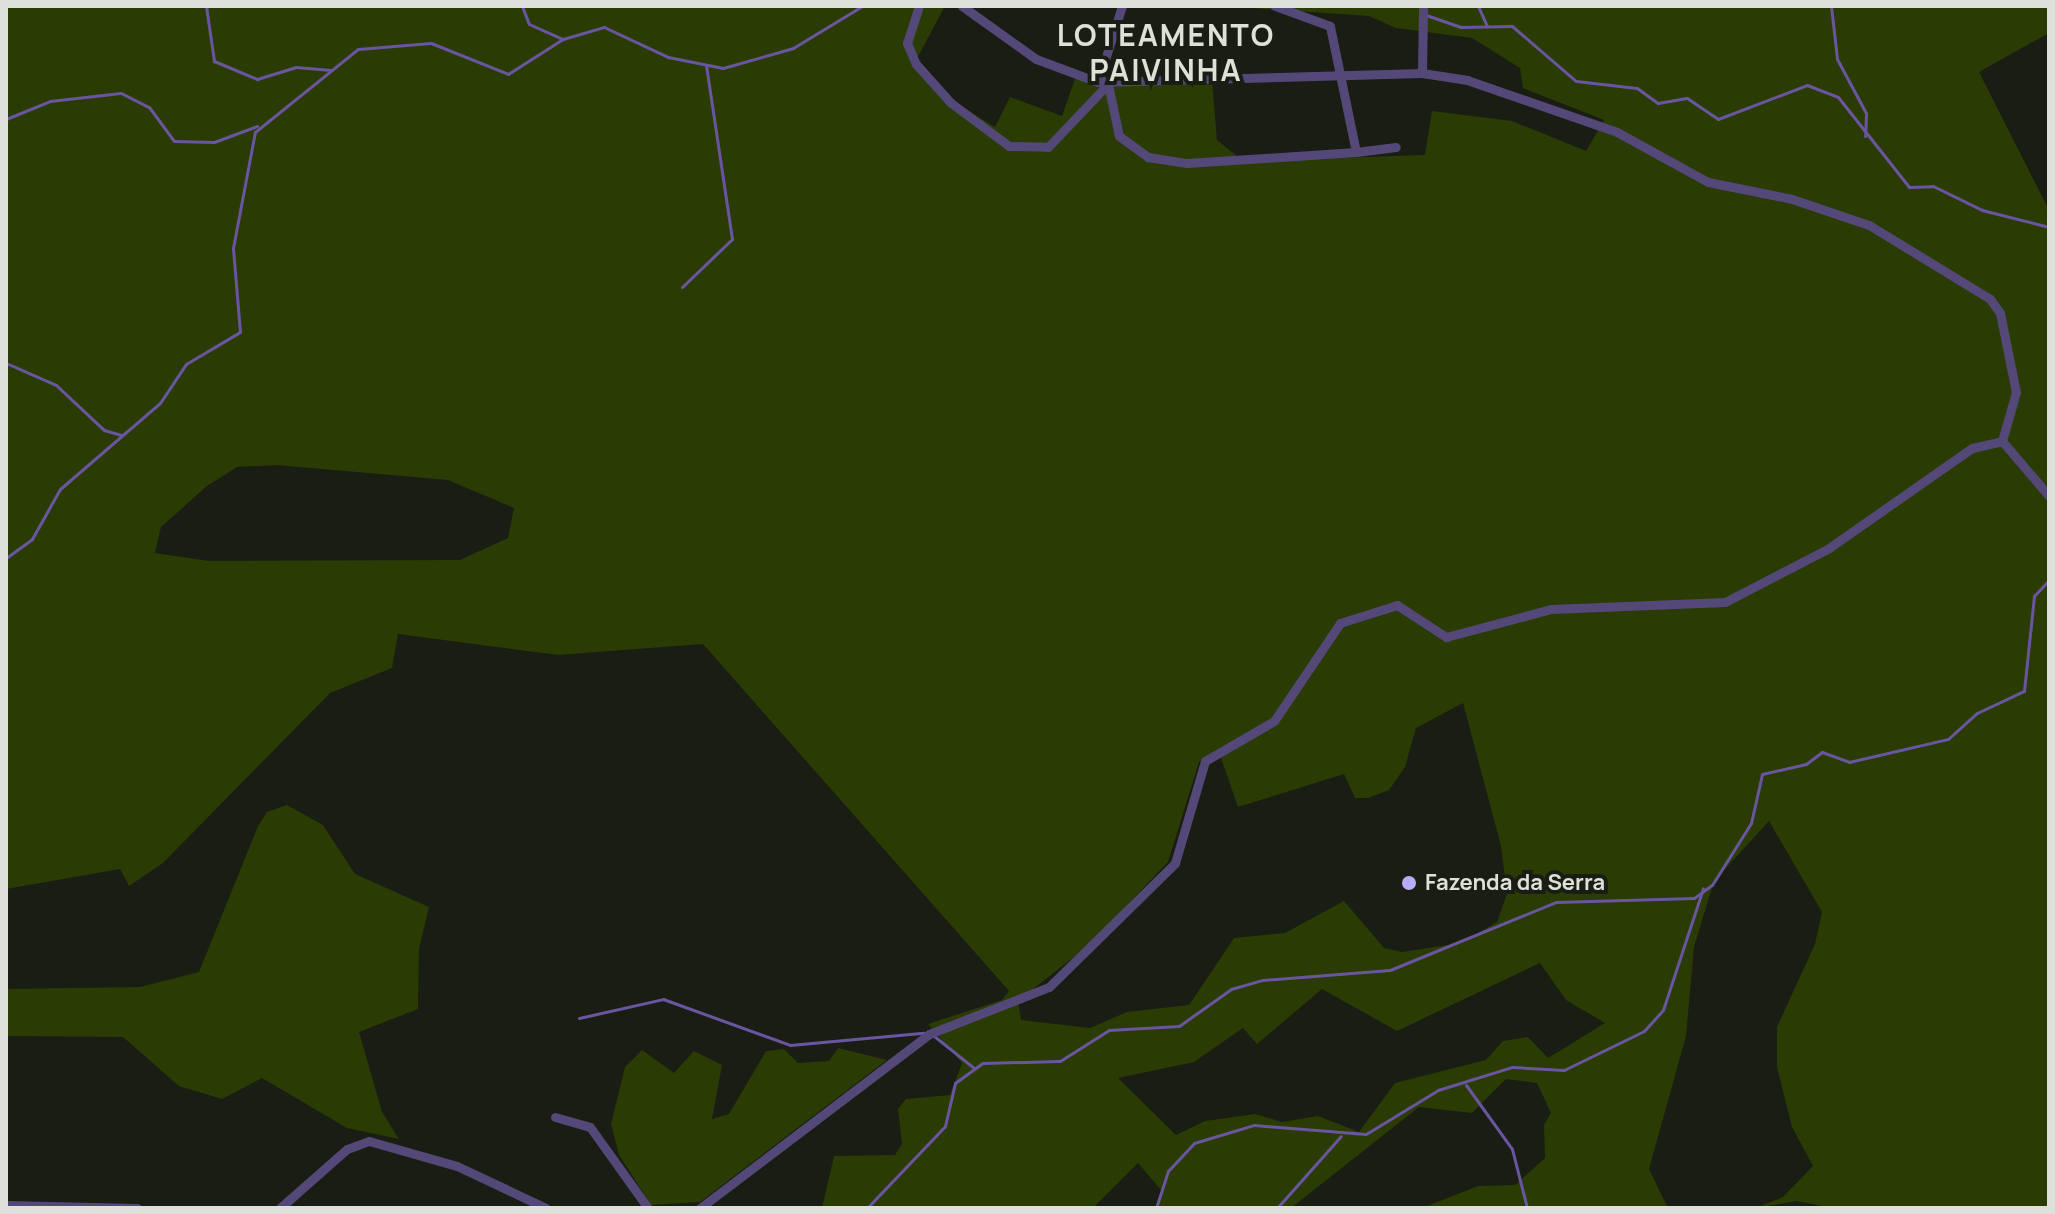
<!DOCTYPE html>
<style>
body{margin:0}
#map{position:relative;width:2055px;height:1214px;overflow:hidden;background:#191d13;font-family:Manrope,sans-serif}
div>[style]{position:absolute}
.green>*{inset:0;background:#2a3b03}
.stream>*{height:3px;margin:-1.5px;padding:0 1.5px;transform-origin:1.5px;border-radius:1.5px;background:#6a56a0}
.minor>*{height:9px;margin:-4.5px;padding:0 4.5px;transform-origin:4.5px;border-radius:4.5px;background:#544879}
.dots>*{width:22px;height:22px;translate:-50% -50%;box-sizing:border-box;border:4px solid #191d13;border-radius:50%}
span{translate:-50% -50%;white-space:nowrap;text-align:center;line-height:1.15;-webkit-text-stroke:8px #191d13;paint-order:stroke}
.poi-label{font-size:22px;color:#dee1da;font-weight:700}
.left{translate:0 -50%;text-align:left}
.district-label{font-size:30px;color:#dee1da;font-weight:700;letter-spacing:2px}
.frame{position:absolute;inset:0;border:8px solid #dee1da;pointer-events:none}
</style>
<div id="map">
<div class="green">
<i style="clip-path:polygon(evenodd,6px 6px,945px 6px,913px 66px,947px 98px,995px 127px,1010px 97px,1062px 116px,1076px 76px,1212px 80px,1217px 140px,1243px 161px,1425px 155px,1432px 111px,1512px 121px,1586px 151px,1604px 120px,1523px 88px,1520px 68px,1472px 38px,1396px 28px,1369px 16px,1222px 6px,2049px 6px,2049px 33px,1979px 72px,2049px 210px,2049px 1208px,1832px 1208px,1797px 1201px,1756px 1208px,1783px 1197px,1813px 1166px,1792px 1127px,1777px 1067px,1777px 1027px,1815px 944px,1822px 912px,1769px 821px,1714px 881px,1694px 947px,1686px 1036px,1649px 1169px,1668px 1208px,1422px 1208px,1478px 1186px,1515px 1185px,1545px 1158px,1544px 1125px,1551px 1113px,1537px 1083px,1506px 1079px,1472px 1113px,1419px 1107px,1291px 1208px,1157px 1208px,1161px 1190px,1138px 1163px,1093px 1208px,822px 1208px,834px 1156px,895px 1155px,902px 1144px,898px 1109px,906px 1099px,950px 1095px,962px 1063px,928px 1024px,1002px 1000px,1009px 991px,703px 644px,558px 655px,398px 634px,392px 668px,330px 693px,163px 863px,129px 886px,120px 869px,6px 889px,6px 6px,276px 465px,448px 480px,514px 508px,508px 538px,460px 560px,209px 561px,155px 553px,161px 527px,207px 486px,237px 467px,276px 465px,6px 6px,1463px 703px,1501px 846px,1507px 894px,1497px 922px,1461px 943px,1402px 952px,1384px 948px,1344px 901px,1285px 933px,1234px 938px,1189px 1005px,1127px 1012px,1090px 1028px,1021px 1020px,1018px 1001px,1089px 945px,1168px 862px,1199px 762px,1219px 752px,1238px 807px,1344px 774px,1355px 798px,1368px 798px,1389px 790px,1405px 767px,1416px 728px,1463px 703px,6px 6px,1540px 963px,1566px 1000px,1605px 1023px,1548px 1058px,1528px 1037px,1503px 1041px,1486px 1060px,1395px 1083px,1359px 1132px,1318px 1116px,1282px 1122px,1255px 1114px,1205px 1121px,1176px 1135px,1118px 1078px,1194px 1062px,1243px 1028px,1257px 1044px,1322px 989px,1397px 1031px,1540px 963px)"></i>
<i style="clip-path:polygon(287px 805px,323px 825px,355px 874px,429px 907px,419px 949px,418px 1009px,359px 1032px,382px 1112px,399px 1139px,347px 1128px,262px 1078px,222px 1099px,179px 1086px,123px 1037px,6px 1036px,6px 989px,140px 987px,199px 972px,258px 826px,267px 812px)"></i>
<i style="clip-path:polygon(838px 1048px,887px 1060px,700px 1202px,651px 1205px,619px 1155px,611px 1124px,625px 1067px,642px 1050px,674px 1073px,694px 1051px,722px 1065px,712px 1119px,729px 1114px,766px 1051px,784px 1049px,798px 1063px,829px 1061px)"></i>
</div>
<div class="stream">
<i style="left:206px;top:6px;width:56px;rotate:81.7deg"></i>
<i style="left:214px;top:61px;width:47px;rotate:22.7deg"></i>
<i style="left:257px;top:79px;width:41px;rotate:-17.1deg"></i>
<i style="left:296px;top:67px;width:35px;rotate:5deg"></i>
<i style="left:522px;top:6px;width:19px;rotate:69deg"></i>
<i style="left:529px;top:24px;width:37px;rotate:24deg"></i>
<i style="left:1478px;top:6px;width:22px;rotate:66deg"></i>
<i style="left:1831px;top:6px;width:53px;rotate:83.5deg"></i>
<i style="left:1837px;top:59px;width:61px;rotate:61.8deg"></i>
<i style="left:1866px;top:113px;width:23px;rotate:92deg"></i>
<i style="left:1426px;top:15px;width:36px;rotate:19deg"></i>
<i style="left:1460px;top:27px;width:52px;rotate:-1.1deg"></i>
<i style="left:1512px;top:26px;width:84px;rotate:40.7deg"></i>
<i style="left:1576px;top:81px;width:61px;rotate:6.5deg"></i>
<i style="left:1637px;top:88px;width:26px;rotate:36deg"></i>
<i style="left:1658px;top:103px;width:29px;rotate:-10deg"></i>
<i style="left:1687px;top:98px;width:37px;rotate:34deg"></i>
<i style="left:1718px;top:119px;width:95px;rotate:-20.9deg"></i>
<i style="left:1807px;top:85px;width:33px;rotate:21deg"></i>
<i style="left:1838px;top:97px;width:115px;rotate:51.7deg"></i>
<i style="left:1909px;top:187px;width:24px;rotate:-2deg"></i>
<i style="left:1933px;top:186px;width:55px;rotate:26.1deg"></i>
<i style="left:1982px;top:210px;width:69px;rotate:14.2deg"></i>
<i style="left:6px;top:119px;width:48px;rotate:-22.2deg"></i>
<i style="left:50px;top:101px;width:71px;rotate:-6.4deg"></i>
<i style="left:121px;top:93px;width:31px;rotate:27deg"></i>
<i style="left:149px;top:107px;width:42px;rotate:53.7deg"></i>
<i style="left:174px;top:141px;width:40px;rotate:1.4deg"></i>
<i style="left:214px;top:142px;width:46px;rotate:-20.4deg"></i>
<i style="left:682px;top:287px;width:69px;rotate:-43.8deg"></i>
<i style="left:732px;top:239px;width:175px;rotate:-98.5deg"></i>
<i style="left:6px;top:363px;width:55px;rotate:23.7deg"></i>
<i style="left:56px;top:385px;width:66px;rotate:43.2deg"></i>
<i style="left:104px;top:430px;width:18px;rotate:16deg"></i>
<i style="left:6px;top:558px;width:32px;rotate:-36deg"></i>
<i style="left:32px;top:539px;width:57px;rotate:-60.8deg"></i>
<i style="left:60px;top:489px;width:132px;rotate:-40.7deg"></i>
<i style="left:160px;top:403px;width:47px;rotate:-56.3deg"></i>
<i style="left:186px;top:364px;width:63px;rotate:-30.7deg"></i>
<i style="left:240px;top:332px;width:84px;rotate:-94.8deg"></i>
<i style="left:233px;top:248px;width:118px;rotate:-79.3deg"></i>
<i style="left:255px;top:132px;width:132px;rotate:-38.9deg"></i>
<i style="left:358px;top:49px;width:73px;rotate:-4.7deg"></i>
<i style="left:431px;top:43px;width:83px;rotate:21.9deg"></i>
<i style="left:508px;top:74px;width:65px;rotate:-32.5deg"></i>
<i style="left:563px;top:39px;width:43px;rotate:-16.3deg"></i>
<i style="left:604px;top:27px;width:71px;rotate:25.1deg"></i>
<i style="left:668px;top:57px;width:56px;rotate:11.3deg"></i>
<i style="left:723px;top:68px;width:73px;rotate:-15.9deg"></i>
<i style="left:793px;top:48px;width:81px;rotate:-31.3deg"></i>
<i style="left:579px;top:1018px;width:86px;rotate:-12.7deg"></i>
<i style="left:663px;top:999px;width:135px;rotate:19.9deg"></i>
<i style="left:790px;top:1045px;width:134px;rotate:-5.2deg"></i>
<i style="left:934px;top:1036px;width:51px;rotate:38.7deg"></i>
<i style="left:1466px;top:1085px;width:79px;rotate:54.3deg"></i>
<i style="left:1512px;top:1149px;width:61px;rotate:75.7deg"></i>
<i style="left:867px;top:1208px;width:113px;rotate:-46.4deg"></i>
<i style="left:945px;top:1126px;width:44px;rotate:-76.9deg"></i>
<i style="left:955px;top:1083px;width:34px;rotate:-36deg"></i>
<i style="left:983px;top:1063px;width:77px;rotate:-1.5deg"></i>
<i style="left:1060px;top:1061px;width:58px;rotate:-32.3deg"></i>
<i style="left:1109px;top:1030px;width:70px;rotate:-3.3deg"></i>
<i style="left:1179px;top:1026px;width:64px;rotate:-35.4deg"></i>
<i style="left:1231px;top:989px;width:33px;rotate:-16deg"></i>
<i style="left:1263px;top:980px;width:127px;rotate:-4.5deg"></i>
<i style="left:1390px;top:970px;width:179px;rotate:-22.3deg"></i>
<i style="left:1556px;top:902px;width:138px;rotate:-1.7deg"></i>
<i style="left:1694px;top:898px;width:22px;rotate:-36deg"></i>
<i style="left:1712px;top:885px;width:73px;rotate:-57.8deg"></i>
<i style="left:1751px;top:823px;width:50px;rotate:-77.3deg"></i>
<i style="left:1762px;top:774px;width:45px;rotate:-12.8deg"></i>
<i style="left:1806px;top:764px;width:20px;rotate:-37deg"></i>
<i style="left:1822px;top:752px;width:29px;rotate:20deg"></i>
<i style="left:1849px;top:762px;width:102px;rotate:-13.1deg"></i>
<i style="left:1948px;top:739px;width:39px;rotate:-42deg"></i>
<i style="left:1977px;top:713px;width:52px;rotate:-25.1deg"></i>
<i style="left:2024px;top:691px;width:96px;rotate:-84deg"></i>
<i style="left:2034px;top:596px;width:22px;rotate:-47deg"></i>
<i style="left:1156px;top:1208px;width:39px;rotate:-72deg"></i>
<i style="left:1168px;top:1171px;width:38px;rotate:-47deg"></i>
<i style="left:1194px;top:1143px;width:63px;rotate:-16.7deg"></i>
<i style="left:1254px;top:1125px;width:112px;rotate:4.6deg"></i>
<i style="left:1366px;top:1134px;width:84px;rotate:-31.4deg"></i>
<i style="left:1438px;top:1090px;width:77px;rotate:-17.3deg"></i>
<i style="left:1512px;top:1067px;width:52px;rotate:3.3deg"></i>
<i style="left:1564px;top:1070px;width:89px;rotate:-26deg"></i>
<i style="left:1644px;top:1031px;width:28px;rotate:-48deg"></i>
<i style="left:1663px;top:1010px;width:128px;rotate:-71.8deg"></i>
<i style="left:1277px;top:1208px;width:96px;rotate:-48.4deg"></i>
</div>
<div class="minor">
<i style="left:919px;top:6px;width:39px;rotate:108deg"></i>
<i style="left:907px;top:43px;width:23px;rotate:67deg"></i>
<i style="left:916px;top:64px;width:52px;rotate:48.1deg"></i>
<i style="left:951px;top:103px;width:72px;rotate:36.6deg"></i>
<i style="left:1009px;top:146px;width:39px;rotate:1deg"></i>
<i style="left:1048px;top:147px;width:87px;rotate:-46.4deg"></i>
<i style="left:962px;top:6px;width:91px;rotate:35.6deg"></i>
<i style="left:1036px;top:59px;width:66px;rotate:20.4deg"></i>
<i style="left:1098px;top:82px;width:324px;rotate:-1.6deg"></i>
<i style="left:1422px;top:73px;width:46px;rotate:8.8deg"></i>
<i style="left:1467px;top:80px;width:159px;rotate:19.1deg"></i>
<i style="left:1617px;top:132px;width:104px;rotate:28.8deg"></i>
<i style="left:1708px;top:182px;width:86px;rotate:11.4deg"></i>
<i style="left:1792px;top:199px;width:81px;rotate:18.7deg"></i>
<i style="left:1869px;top:225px;width:142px;rotate:31.4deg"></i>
<i style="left:1990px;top:299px;width:17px;rotate:54deg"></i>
<i style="left:2000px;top:313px;width:81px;rotate:78.6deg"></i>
<i style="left:2016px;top:392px;width:51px;rotate:105.9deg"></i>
<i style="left:2002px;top:441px;width:72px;rotate:49.5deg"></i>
<i style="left:1422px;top:73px;width:67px;rotate:-89.1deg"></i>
<i style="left:1098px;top:82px;width:80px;rotate:-72.5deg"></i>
<i style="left:1108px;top:84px;width:53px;rotate:78.1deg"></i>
<i style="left:1119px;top:136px;width:36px;rotate:36deg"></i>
<i style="left:1148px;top:157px;width:39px;rotate:9deg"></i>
<i style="left:1187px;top:163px;width:169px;rotate:-3.7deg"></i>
<i style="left:1356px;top:152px;width:129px;rotate:-101.7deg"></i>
<i style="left:1330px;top:26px;width:59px;rotate:-160deg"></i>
<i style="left:1356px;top:152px;width:40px;rotate:-7.1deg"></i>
<i style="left:555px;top:1117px;width:36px;rotate:16deg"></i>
<i style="left:590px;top:1127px;width:100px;rotate:54.4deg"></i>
<i style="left:6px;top:1205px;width:131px;rotate:1.3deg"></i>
<i style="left:280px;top:1208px;width:89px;rotate:-41.4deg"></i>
<i style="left:347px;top:1149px;width:23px;rotate:-20deg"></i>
<i style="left:369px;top:1141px;width:91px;rotate:15.9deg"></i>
<i style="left:457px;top:1166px;width:98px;rotate:25.3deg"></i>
<i style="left:700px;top:1208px;width:288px;rotate:-37.2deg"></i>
<i style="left:929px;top:1034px;width:129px;rotate:-21.4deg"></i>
<i style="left:1049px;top:987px;width:177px;rotate:-44.5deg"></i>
<i style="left:1175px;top:863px;width:106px;rotate:-73.6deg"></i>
<i style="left:1205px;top:761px;width:80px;rotate:-30.1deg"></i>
<i style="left:1274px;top:721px;width:118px;rotate:-56deg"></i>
<i style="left:1340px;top:623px;width:60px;rotate:-17.5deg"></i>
<i style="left:1397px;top:605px;width:59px;rotate:33.1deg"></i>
<i style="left:1446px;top:637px;width:109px;rotate:-14.9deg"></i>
<i style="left:1551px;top:609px;width:174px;rotate:-2.3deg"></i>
<i style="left:1725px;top:602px;width:117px;rotate:-27.4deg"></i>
<i style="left:1829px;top:548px;width:174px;rotate:-35deg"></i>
<i style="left:1972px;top:448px;width:31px;rotate:-13deg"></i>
</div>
<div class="dots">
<i style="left:1409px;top:883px;background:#bbaaf6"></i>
</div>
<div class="poi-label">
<span class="left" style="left:1425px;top:883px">Fazenda da Serra</span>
</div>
<div class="district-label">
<span style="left:1166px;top:52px">LOTEAMENTO<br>PAIVINHA</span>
</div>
<div class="frame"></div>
</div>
